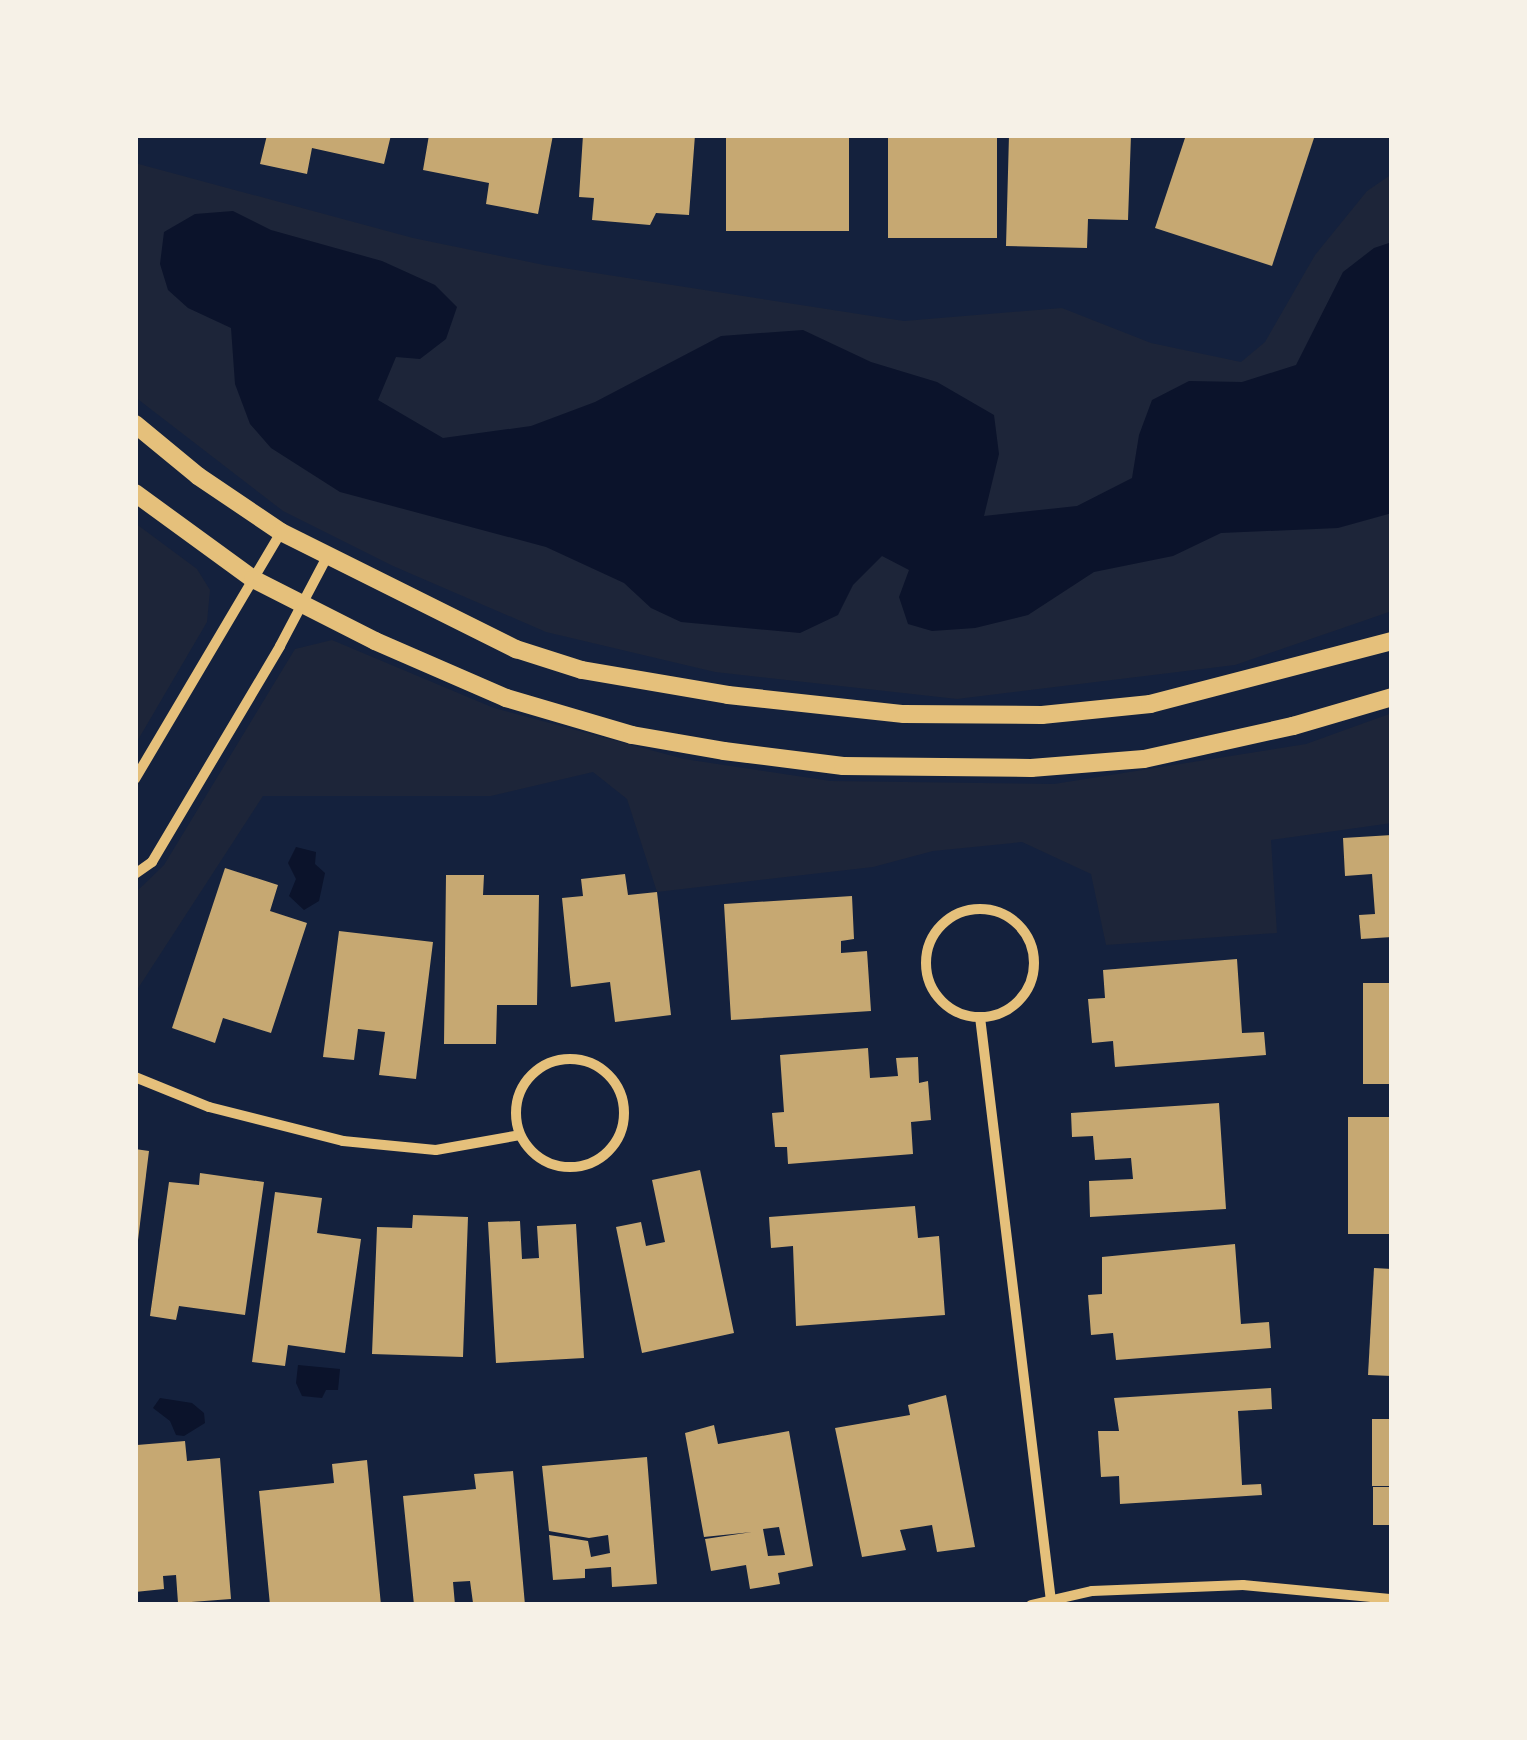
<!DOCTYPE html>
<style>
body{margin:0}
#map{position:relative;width:1527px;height:1740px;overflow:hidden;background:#14213d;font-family:"Libre Baskerville",serif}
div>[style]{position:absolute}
.green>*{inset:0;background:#1d2539}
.water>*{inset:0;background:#0b132b}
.building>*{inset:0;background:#c6a872;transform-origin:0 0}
.minor>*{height:10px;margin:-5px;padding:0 5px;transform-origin:5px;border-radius:5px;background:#e5c07b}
.minor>.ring{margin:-5px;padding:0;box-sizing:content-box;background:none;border:10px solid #e5c07b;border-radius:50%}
.tertiary>*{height:18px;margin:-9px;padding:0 9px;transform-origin:9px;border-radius:9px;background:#e5c07b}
span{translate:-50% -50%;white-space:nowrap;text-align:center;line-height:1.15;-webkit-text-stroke:8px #f6f1e7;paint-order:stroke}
.frame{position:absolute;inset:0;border:138px solid #f6f1e7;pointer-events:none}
</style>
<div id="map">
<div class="green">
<i style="clip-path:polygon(135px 163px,413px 238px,544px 265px,904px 321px,1062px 308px,1151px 343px,1241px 362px,1265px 342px,1315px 255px,1367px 191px,1392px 174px,1392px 611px,1235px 665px,957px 699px,715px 672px,546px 632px,393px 566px,283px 511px,135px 397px)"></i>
<i style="clip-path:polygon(135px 523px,197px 569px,210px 590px,207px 622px,135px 745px)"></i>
<i style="clip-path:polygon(332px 640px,494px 708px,684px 759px,831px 781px,1054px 784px,1306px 744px,1392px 713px,1392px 823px,1271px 840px,1277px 933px,1106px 945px,1091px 874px,1022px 842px,933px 851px,873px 867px,657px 892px,627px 799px,593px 772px,491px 796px,263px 796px,135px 993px,135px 893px,164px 865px,295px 649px)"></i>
</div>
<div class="water">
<i style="clip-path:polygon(233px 211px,271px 230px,382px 261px,435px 285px,457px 307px,446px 339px,420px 359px,396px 357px,378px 400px,443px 438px,531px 426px,595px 402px,721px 336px,803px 330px,871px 362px,937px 382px,994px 415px,999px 454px,984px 516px,1077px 506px,1132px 478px,1139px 435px,1152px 400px,1189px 381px,1242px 382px,1296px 365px,1343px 272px,1374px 248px,1392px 242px,1392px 513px,1338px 528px,1221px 533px,1173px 556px,1094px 572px,1028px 615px,975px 628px,932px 631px,908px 624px,899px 597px,909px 570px,882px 556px,853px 585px,838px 615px,800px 633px,681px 622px,651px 608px,624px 583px,546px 547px,340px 492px,271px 448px,250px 424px,235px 384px,231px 328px,188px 308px,168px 290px,160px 264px,164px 232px,195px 214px)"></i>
<i style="clip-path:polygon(296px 847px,316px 852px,315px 864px,325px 873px,319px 901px,304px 910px,289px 896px,296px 879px,288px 863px)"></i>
<i style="clip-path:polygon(298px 1365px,340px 1369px,338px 1390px,326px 1390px,322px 1398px,302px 1396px,296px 1383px)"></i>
<i style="clip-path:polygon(160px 1398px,192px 1403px,204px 1413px,205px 1423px,184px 1436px,176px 1435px,170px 1421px,153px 1408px)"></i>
</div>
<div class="building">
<i style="clip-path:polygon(267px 135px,391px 135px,384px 164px,312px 148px,307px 174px,260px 164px)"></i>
<i style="clip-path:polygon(429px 135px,553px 135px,538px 214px,486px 204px,489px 183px,423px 170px)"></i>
<i style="clip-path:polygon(583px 135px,695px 135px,689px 215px,656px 213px,650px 225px,592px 220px,594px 198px,579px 197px)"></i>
<i style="left:726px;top:135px;width:123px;height:96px"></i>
<i style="left:888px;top:135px;width:109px;height:103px"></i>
<i style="clip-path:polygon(1009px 135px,1131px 135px,1128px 220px,1088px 219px,1087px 248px,1006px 246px)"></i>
<i style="clip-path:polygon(1186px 135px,1315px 135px,1272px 266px,1155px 228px)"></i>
<i style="clip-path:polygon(1392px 835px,1392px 937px,1361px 939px,1359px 915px,1375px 914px,1372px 874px,1345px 876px,1343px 838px)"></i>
<i style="clip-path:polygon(225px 868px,278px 885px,270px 911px,307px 923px,271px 1033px,223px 1018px,215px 1043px,172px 1028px)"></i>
<i style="clip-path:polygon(625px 874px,628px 895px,657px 892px,671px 1015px,615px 1022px,610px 982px,571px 987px,562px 898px,583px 896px,581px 879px)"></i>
<i style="clip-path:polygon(446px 875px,484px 875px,483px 895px,539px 895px,537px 1005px,497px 1005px,496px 1044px,444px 1044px)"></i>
<i style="clip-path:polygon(852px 896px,854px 939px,841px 941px,841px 953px,867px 951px,871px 1011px,731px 1020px,724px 904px)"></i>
<i style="clip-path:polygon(339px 931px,433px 942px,416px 1079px,379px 1075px,385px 1032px,358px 1029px,354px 1060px,323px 1057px)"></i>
<i style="clip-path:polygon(1237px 959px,1242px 1033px,1264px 1032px,1266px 1055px,1115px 1067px,1113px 1041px,1092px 1043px,1088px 999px,1105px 998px,1103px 970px)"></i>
<i style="left:1392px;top:983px;width:101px;height:29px;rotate:90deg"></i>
<i style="clip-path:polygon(868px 1048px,870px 1078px,898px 1076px,896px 1058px,918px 1057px,919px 1083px,928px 1081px,931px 1120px,911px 1122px,913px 1154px,788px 1164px,787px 1147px,775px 1147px,772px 1113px,784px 1112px,780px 1055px)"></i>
<i style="clip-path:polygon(1219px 1103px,1226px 1209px,1090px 1217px,1089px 1181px,1133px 1179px,1131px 1158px,1095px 1160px,1093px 1136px,1072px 1137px,1071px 1113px)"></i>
<i style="left:1392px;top:1117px;width:117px;height:44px;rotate:90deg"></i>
<i style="clip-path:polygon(135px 1149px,149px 1151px,137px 1248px,135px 1247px)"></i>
<i style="clip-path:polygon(700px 1170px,734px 1333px,642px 1353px,616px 1227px,641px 1222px,646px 1246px,665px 1242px,652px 1180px)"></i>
<i style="clip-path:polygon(200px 1173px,264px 1182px,245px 1315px,179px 1306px,176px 1320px,150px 1316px,169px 1182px,199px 1185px)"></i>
<i style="clip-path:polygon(275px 1192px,322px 1198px,317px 1233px,361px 1239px,345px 1353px,288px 1345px,285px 1366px,252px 1362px)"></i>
<i style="clip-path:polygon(915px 1206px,918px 1238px,939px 1236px,945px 1315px,796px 1326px,793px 1246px,771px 1248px,769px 1217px)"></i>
<i style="clip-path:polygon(413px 1215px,468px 1217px,463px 1357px,372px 1354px,377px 1227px,412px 1228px)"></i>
<i style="clip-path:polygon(520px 1221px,522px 1259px,539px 1258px,537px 1226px,576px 1224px,584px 1358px,496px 1363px,488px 1222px)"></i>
<i style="clip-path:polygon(1235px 1244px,1241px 1324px,1269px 1322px,1271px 1348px,1116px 1360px,1113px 1333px,1091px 1335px,1088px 1295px,1102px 1294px,1102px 1257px)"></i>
<i style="clip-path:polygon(1374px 1268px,1392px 1269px,1392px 1376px,1368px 1375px)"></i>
<i style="clip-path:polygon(1271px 1388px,1272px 1409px,1238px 1411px,1242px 1485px,1261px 1484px,1262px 1495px,1120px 1504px,1119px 1476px,1101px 1477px,1098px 1431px,1119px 1431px,1114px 1398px)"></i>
<i style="clip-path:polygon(946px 1395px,975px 1547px,937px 1552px,932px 1525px,900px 1530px,906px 1550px,862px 1557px,835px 1428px,910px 1415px,908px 1405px)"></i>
<i style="left:1372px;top:1419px;width:20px;height:67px"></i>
<i style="clip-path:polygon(evenodd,714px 1425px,718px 1444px,789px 1431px,813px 1566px,778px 1573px,780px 1584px,750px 1589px,746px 1565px,711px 1571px,705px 1539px,752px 1532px,704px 1537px,685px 1433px,714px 1425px,779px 1527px,785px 1555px,768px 1556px,763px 1529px,779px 1527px)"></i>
<i style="clip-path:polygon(185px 1441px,187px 1461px,220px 1458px,231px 1599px,178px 1603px,176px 1575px,163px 1576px,164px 1589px,135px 1592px,137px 1445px)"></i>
<i style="clip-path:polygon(647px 1457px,657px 1584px,612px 1587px,611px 1567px,585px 1569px,585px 1578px,553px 1580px,549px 1535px,588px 1541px,591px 1557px,610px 1553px,608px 1535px,589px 1538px,549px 1531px,542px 1466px)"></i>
<i style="clip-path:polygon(367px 1460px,381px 1605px,270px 1605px,259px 1491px,334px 1483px,332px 1464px)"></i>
<i style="clip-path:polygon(513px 1471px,525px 1605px,473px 1603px,470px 1581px,453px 1582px,455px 1605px,414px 1605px,403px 1496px,476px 1489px,474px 1474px)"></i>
<i style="left:1392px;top:1487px;width:38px;height:19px;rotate:90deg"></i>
</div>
<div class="minor">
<i style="left:135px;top:779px;width:287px;rotate:-59.4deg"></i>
<i style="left:135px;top:874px;width:21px;rotate:-35deg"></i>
<i style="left:152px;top:862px;width:251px;rotate:-59.3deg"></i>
<i style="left:280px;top:646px;width:103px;rotate:-62.2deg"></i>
<i class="ring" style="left:926px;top:909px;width:98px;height:98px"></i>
<i style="left:980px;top:1017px;width:588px;rotate:83.07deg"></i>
<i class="ring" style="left:516px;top:1059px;width:98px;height:98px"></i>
<i style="left:135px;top:1077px;width:80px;rotate:22.1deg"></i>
<i style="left:209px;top:1107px;width:138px;rotate:14.2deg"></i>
<i style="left:343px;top:1141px;width:93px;rotate:5.5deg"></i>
<i style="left:436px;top:1150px;width:85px;rotate:-10.1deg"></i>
<i style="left:1031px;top:1605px;width:63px;rotate:-12.9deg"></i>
<i style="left:1092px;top:1591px;width:151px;rotate:-2.3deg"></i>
<i style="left:1243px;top:1585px;width:150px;rotate:5.4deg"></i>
</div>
<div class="tertiary">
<i style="left:135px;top:424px;width:82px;rotate:39.5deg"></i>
<i style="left:198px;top:476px;width:100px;rotate:34deg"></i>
<i style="left:281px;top:532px;width:263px;rotate:26.5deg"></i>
<i style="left:516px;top:649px;width:69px;rotate:17.7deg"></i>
<i style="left:582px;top:670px;width:148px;rotate:9.7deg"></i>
<i style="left:728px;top:695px;width:177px;rotate:6.2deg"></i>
<i style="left:904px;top:714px;width:138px;rotate:0.4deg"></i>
<i style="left:1042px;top:715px;width:109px;rotate:-5.8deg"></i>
<i style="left:1150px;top:704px;width:250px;rotate:-14.6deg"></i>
<i style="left:135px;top:493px;width:146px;rotate:36.1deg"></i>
<i style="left:253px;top:579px;width:137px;rotate:26.9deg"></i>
<i style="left:375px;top:641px;width:143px;rotate:23.5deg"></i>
<i style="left:506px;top:698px;width:131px;rotate:16.4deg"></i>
<i style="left:632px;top:735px;width:93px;rotate:9.9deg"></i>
<i style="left:724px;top:751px;width:120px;rotate:7.2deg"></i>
<i style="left:843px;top:766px;width:188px;rotate:0.6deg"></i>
<i style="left:1031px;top:768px;width:113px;rotate:-4.6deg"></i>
<i style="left:1144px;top:759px;width:153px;rotate:-12.5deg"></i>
<i style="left:1293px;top:726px;width:103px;rotate:-16.3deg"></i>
</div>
<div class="frame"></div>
</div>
